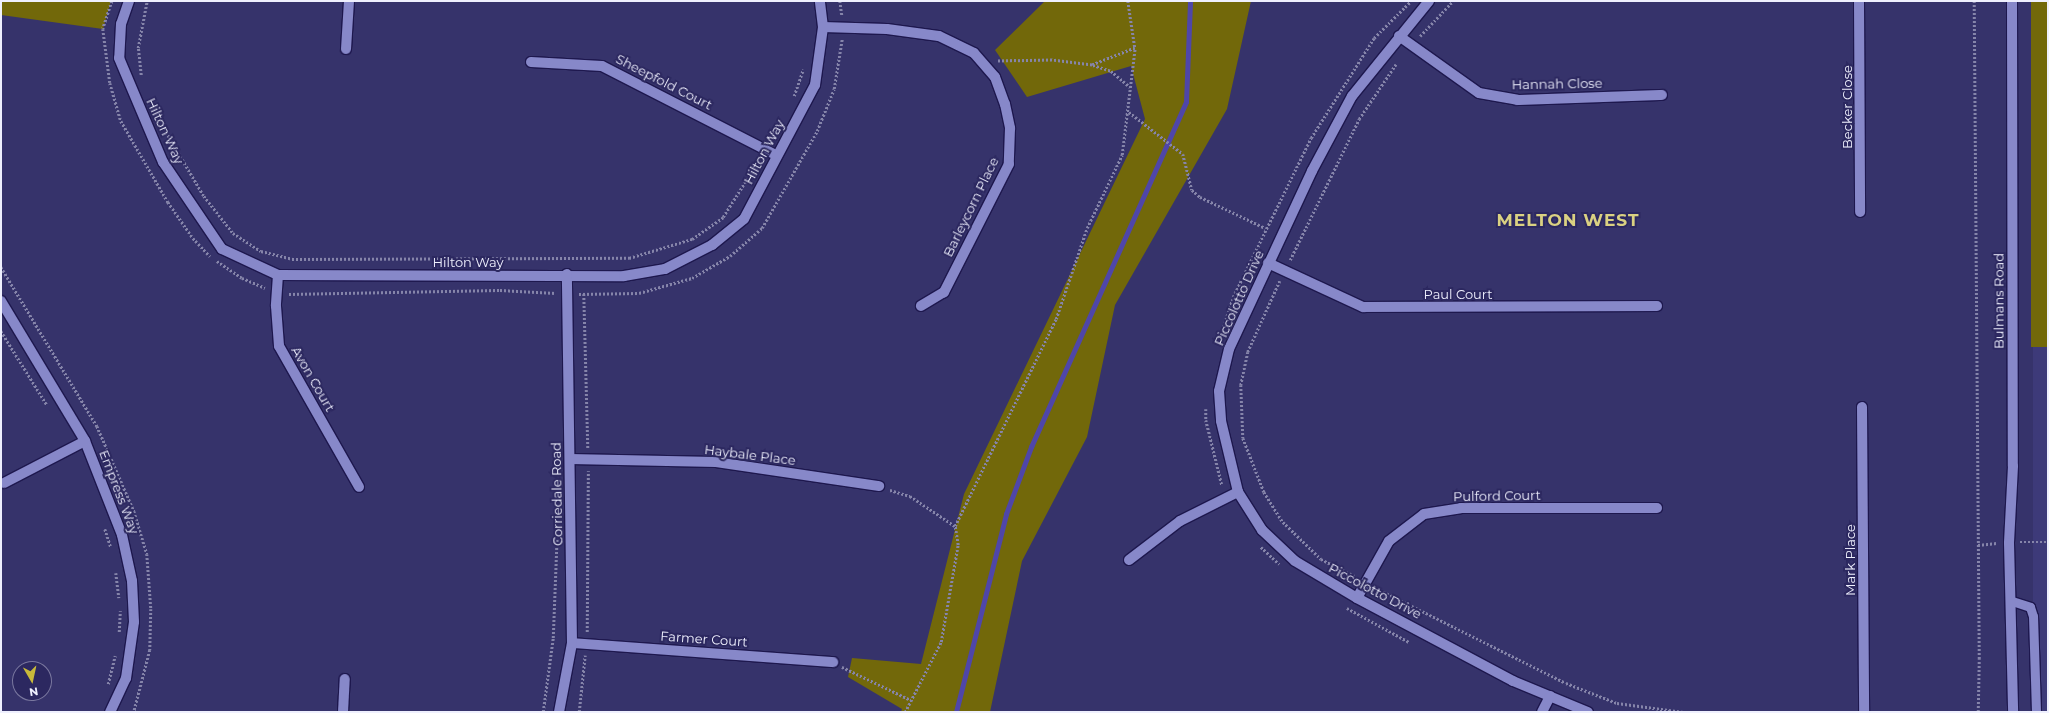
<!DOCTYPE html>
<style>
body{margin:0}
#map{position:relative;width:2049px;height:713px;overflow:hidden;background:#36336b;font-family:Montserrat,sans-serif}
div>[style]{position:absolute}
.built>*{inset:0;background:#3d3a79;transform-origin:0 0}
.green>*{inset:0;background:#72680a;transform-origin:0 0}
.stream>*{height:4.5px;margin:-2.25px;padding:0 2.25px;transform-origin:2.25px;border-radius:2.25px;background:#4f46a9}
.path>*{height:2.5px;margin-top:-1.25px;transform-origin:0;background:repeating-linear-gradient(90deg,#8685aa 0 2px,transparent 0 4px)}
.roads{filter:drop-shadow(1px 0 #1e184e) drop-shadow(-1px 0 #1e184e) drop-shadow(0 1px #1e184e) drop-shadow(0 -1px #1e184e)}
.service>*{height:9px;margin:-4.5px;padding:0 4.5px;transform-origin:4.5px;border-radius:4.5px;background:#8788c9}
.minor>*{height:10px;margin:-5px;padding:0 5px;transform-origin:5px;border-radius:5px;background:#8788c9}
.tertiary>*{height:10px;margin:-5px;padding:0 5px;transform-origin:5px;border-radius:5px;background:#8788c9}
span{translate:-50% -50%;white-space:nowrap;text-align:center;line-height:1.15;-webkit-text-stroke:4px #2c2860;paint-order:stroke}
.street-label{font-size:13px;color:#eff0fe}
.district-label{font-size:17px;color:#dad182;font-weight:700;letter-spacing:1px}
.frame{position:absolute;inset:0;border:2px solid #eff0fe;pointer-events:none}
.north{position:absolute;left:12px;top:661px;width:40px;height:40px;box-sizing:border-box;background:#2c2860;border:1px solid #7a789f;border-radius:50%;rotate:171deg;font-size:11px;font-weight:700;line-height:16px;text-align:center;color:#eff0fe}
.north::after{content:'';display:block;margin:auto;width:14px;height:18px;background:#c9ba3a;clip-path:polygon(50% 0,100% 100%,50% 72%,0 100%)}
</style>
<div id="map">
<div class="built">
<i style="left:2033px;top:347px;width:15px;height:365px"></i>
</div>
<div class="green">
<i style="clip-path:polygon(1px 1px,111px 1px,103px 29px,1px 15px)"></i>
<i style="clip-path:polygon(1045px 1px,1251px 1px,1227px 109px,1115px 305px,1087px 437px,1022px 561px,990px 712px,901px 712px,902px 709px,848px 677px,852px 658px,921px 664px,964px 494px,1145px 119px,1131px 66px,1027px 97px,995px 50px)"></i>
<i style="left:2031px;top:1px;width:17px;height:346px"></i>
</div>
<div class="stream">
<i style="left:956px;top:712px;width:204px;rotate:-75.8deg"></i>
<i style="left:1006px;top:514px;width:72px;rotate:-69.5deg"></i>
<i style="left:1031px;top:447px;width:378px;rotate:-65.8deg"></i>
<i style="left:1186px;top:102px;width:101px;rotate:-87.7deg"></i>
</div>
<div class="path">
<i style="left:112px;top:1px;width:29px;rotate:108deg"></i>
<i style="left:103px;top:29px;width:54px;rotate:82.6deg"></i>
<i style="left:110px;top:83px;width:40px;rotate:74deg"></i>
<i style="left:121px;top:121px;width:94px;rotate:59.9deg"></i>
<i style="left:168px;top:202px;width:44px;rotate:55.2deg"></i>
<i style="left:193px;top:238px;width:25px;rotate:47deg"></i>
<i style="left:840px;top:1px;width:15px;rotate:82deg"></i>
<i style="left:1128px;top:1px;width:48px;rotate:81.5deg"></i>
<i style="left:1420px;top:36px;width:48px;rotate:-46.7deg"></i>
<i style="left:1093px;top:65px;width:19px;rotate:18deg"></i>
<i style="left:1111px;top:71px;width:25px;rotate:40deg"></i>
<i style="left:141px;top:75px;width:27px;rotate:-96deg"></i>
<i style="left:138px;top:48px;width:48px;rotate:-79.2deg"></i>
<i style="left:794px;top:96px;width:28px;rotate:-71deg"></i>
<i style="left:1129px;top:112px;width:68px;rotate:37.9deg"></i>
<i style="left:1183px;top:154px;width:37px;rotate:76deg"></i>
<i style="left:1192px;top:190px;width:11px;rotate:41deg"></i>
<i style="left:1200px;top:197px;width:72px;rotate:25.5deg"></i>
<i style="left:162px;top:125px;width:82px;rotate:59.4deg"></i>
<i style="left:204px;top:196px;width:47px;rotate:51.9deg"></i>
<i style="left:233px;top:233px;width:33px;rotate:33deg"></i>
<i style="left:261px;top:251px;width:32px;rotate:14deg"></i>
<i style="left:292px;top:259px;width:337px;rotate:-0.2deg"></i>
<i style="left:629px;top:258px;width:66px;rotate:-16.8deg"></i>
<i style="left:692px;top:239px;width:38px;rotate:-35deg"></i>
<i style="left:723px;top:217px;width:67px;rotate:-57.7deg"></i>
<i style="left:1290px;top:260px;width:157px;rotate:-63.9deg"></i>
<i style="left:1359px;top:119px;width:66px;rotate:-56.1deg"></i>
<i style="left:217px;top:261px;width:30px;rotate:34deg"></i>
<i style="left:242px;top:278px;width:25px;rotate:23deg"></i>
<i style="left:1px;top:267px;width:186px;rotate:58.9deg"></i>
<i style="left:97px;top:426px;width:93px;rotate:66.5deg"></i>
<i style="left:134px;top:511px;width:45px;rotate:73.2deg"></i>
<i style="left:147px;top:554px;width:55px;rotate:85.8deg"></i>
<i style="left:151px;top:609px;width:41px;rotate:91.4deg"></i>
<i style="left:150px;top:650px;width:64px;rotate:104.5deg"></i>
<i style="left:1280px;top:281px;width:78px;rotate:114.3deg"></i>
<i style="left:1248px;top:352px;width:34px;rotate:102deg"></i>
<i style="left:1241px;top:385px;width:53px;rotate:87.8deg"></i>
<i style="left:1243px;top:438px;width:58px;rotate:68.7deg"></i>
<i style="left:1264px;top:492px;width:36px;rotate:58deg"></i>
<i style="left:1283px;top:522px;width:53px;rotate:44.2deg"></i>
<i style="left:1321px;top:559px;width:39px;rotate:27deg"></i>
<i style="left:289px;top:294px;width:211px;rotate:-1.1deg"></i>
<i style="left:500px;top:290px;width:56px;rotate:3.1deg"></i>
<i style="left:579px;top:294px;width:60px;rotate:-1deg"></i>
<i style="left:639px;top:293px;width:55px;rotate:-15.8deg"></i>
<i style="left:692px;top:278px;width:44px;rotate:-30.1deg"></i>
<i style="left:730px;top:256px;width:43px;rotate:-41.2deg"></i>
<i style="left:762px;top:228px;width:112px;rotate:-60.4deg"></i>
<i style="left:817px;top:131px;width:45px;rotate:-68deg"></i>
<i style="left:834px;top:89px;width:51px;rotate:-80.9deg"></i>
<i style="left:584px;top:294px;width:154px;rotate:88.5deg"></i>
<i style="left:1px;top:331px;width:87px;rotate:58.1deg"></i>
<i style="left:1222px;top:331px;width:36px;rotate:-72deg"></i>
<i style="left:1233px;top:297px;width:177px;rotate:-63.9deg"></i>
<i style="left:1311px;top:138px;width:118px;rotate:-57.8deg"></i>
<i style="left:1374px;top:38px;width:52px;rotate:-45deg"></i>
<i style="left:1206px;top:409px;width:11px;rotate:90deg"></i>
<i style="left:1206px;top:420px;width:67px;rotate:76.2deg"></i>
<i style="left:890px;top:490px;width:21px;rotate:17deg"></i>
<i style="left:910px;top:496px;width:54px;rotate:33.7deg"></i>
<i style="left:105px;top:529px;width:19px;rotate:72deg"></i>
<i style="left:2020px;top:542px;width:28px"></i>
<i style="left:1978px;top:545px;width:19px;rotate:-6deg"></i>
<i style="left:1261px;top:547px;width:25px;rotate:43deg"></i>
<i style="left:116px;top:573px;width:25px;rotate:83deg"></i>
<i style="left:1376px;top:588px;width:212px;rotate:26.6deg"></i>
<i style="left:1566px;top:683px;width:55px;rotate:21.4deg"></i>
<i style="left:1617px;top:703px;width:67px;rotate:7.8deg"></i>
<i style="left:1347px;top:608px;width:71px;rotate:28.7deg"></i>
<i style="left:119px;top:632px;width:21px;rotate:-87deg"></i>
<i style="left:587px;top:632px;width:161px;rotate:-89.6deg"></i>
<i style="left:842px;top:667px;width:76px;rotate:25.6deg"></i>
<i style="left:108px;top:684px;width:29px;rotate:-76deg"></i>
<i style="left:543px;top:712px;width:75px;rotate:-82.3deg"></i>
<i style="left:553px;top:638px;width:103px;rotate:-87.8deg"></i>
<i style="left:579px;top:712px;width:57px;rotate:-84deg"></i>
<i style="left:905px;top:712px;width:79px;rotate:-62.8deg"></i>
<i style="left:941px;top:642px;width:98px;rotate:-80.1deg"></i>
<i style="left:958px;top:545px;width:19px;rotate:-99deg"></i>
<i style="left:955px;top:526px;width:230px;rotate:-64deg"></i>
<i style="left:1056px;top:319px;width:96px;rotate:-71.2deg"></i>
<i style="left:1087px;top:228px;width:81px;rotate:-64.4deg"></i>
<i style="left:1122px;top:155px;width:108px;rotate:-83.1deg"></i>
<i style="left:1135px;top:48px;width:46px;rotate:158.4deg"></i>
<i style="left:1092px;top:65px;width:40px;rotate:-172.9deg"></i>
<i style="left:1052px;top:60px;width:55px;rotate:179deg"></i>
<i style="left:1966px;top:712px;width:12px"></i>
<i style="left:1978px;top:712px;width:53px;rotate:-88.9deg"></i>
<i style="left:1979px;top:659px;width:658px;rotate:-90.44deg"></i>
</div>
<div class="roads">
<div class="service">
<i style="left:2012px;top:601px;width:19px;rotate:18deg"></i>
<i style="left:2030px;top:607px;width:9px;rotate:72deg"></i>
<i style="left:2033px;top:616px;width:96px;rotate:88.2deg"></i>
</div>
<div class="minor">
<i style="left:129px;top:1px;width:24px;rotate:109deg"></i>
<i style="left:121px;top:24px;width:34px;rotate:93deg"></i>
<i style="left:119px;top:58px;width:113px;rotate:67.1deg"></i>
<i style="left:163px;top:162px;width:105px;rotate:55.9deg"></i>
<i style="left:222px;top:249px;width:62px;rotate:24.9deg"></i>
<i style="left:278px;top:275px;width:346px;rotate:0.2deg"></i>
<i style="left:624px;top:276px;width:42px;rotate:-9.7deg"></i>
<i style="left:665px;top:269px;width:53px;rotate:-27.1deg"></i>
<i style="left:712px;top:245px;width:41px;rotate:-39.1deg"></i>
<i style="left:744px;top:219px;width:152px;rotate:-62.1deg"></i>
<i style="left:815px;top:85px;width:59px;rotate:-82.1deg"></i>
<i style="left:823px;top:27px;width:26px;rotate:-97deg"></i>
<i style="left:1429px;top:1px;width:122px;rotate:129deg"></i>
<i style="left:1352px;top:96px;width:85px;rotate:118.1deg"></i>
<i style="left:1312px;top:171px;width:196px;rotate:115deg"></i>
<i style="left:1229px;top:349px;width:43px;rotate:103.4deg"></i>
<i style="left:1219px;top:391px;width:30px;rotate:86deg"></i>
<i style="left:1221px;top:421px;width:73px;rotate:76.5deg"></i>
<i style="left:1238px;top:492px;width:45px;rotate:57.7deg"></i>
<i style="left:1262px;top:530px;width:45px;rotate:43.2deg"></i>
<i style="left:1295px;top:561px;width:72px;rotate:30.8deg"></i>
<i style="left:1357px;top:598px;width:177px;rotate:28deg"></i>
<i style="left:1513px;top:681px;width:81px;rotate:22.5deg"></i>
<i style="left:1859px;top:1px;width:211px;rotate:89.7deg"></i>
<i style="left:823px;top:27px;width:64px;rotate:1.8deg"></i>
<i style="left:887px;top:29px;width:52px;rotate:7.7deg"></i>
<i style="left:939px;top:36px;width:39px;rotate:26deg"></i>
<i style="left:974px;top:53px;width:32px;rotate:49deg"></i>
<i style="left:995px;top:77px;width:29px;rotate:70deg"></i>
<i style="left:1005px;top:104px;width:25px;rotate:78deg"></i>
<i style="left:1010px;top:128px;width:36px;rotate:92deg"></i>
<i style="left:1009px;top:164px;width:144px;rotate:116.9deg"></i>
<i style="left:944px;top:292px;width:27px;rotate:149deg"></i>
<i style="left:1399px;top:36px;width:98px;rotate:35.5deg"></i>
<i style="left:1479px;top:93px;width:39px;rotate:10deg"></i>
<i style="left:1517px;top:100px;width:145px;rotate:-2deg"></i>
<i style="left:346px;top:49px;width:48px;rotate:-86.4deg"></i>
<i style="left:531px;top:62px;width:71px;rotate:3.2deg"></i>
<i style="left:602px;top:66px;width:195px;rotate:27.1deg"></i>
<i style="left:1268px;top:263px;width:105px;rotate:24.9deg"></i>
<i style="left:1363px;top:307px;width:294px;rotate:-0.2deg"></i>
<i style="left:278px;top:275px;width:31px;rotate:94deg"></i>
<i style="left:276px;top:306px;width:40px;rotate:85.7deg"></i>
<i style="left:279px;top:346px;width:162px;rotate:60.4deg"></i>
<i style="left:1px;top:301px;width:163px;rotate:59deg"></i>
<i style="left:85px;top:441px;width:101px;rotate:68.5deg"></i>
<i style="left:122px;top:535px;width:47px;rotate:77.7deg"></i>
<i style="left:132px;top:581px;width:41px;rotate:87.2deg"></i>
<i style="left:134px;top:622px;width:57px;rotate:98.1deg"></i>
<i style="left:126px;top:678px;width:38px;rotate:115deg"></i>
<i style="left:1862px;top:407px;width:305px;rotate:89.6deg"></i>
<i style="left:570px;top:459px;width:146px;rotate:1.2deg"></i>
<i style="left:716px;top:462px;width:165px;rotate:8.4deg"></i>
<i style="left:4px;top:483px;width:91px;rotate:-27.4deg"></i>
<i style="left:1129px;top:560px;width:64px;rotate:-37.4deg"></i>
<i style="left:1180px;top:521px;width:65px;rotate:-26.6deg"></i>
<i style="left:1357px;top:598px;width:65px;rotate:-60.7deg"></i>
<i style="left:1389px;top:541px;width:44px;rotate:-37.6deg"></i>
<i style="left:1424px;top:514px;width:37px;rotate:-9deg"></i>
<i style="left:1461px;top:508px;width:196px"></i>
<i style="left:572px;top:643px;width:262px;rotate:4.2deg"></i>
<i style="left:343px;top:712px;width:33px;rotate:-87deg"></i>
<i style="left:559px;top:712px;width:70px;rotate:-79.3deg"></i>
<i style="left:572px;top:643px;width:369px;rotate:-90.8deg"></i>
<i style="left:1542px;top:712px;width:18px;rotate:-63deg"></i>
</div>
<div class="tertiary">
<i style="left:2012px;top:1px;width:465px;rotate:89.9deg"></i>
<i style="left:2013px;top:466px;width:77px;rotate:93deg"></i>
<i style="left:2009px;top:543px;width:169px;rotate:88.6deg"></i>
</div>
</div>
<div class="street-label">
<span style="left:664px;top:82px;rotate:27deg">Sheepfold Court</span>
<span style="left:1557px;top:84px;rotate:-1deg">Hannah Close</span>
<span style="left:1847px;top:107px;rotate:-90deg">Becker Close</span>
<span style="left:165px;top:131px;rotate:65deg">Hilton Way</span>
<span style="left:764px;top:152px;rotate:-62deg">Hilton Way</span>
<span style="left:971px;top:207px;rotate:-64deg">Barleycorn Place</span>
<span style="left:468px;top:262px">Hilton Way</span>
<span style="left:1458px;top:294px">Paul Court</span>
<span style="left:1239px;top:298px;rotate:-66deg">Piccolotto Drive</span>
<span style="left:1999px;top:301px;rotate:-90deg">Bulmans Road</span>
<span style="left:313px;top:379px;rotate:60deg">Avon Court</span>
<span style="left:750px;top:455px;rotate:7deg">Haybale Place</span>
<span style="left:119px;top:492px;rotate:69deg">Empress Way</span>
<span style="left:557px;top:494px;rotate:-91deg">Corriedale Road</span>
<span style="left:1497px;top:496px;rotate:-1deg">Pulford Court</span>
<span style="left:1850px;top:560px;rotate:-90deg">Mark Place</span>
<span style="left:1375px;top:591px;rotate:28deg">Piccolotto Drive</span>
<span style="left:704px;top:639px;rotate:4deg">Farmer Court</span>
</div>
<div class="district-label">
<span style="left:1568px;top:221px">MELTON WEST</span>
</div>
<div class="frame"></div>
<div class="north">N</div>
</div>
